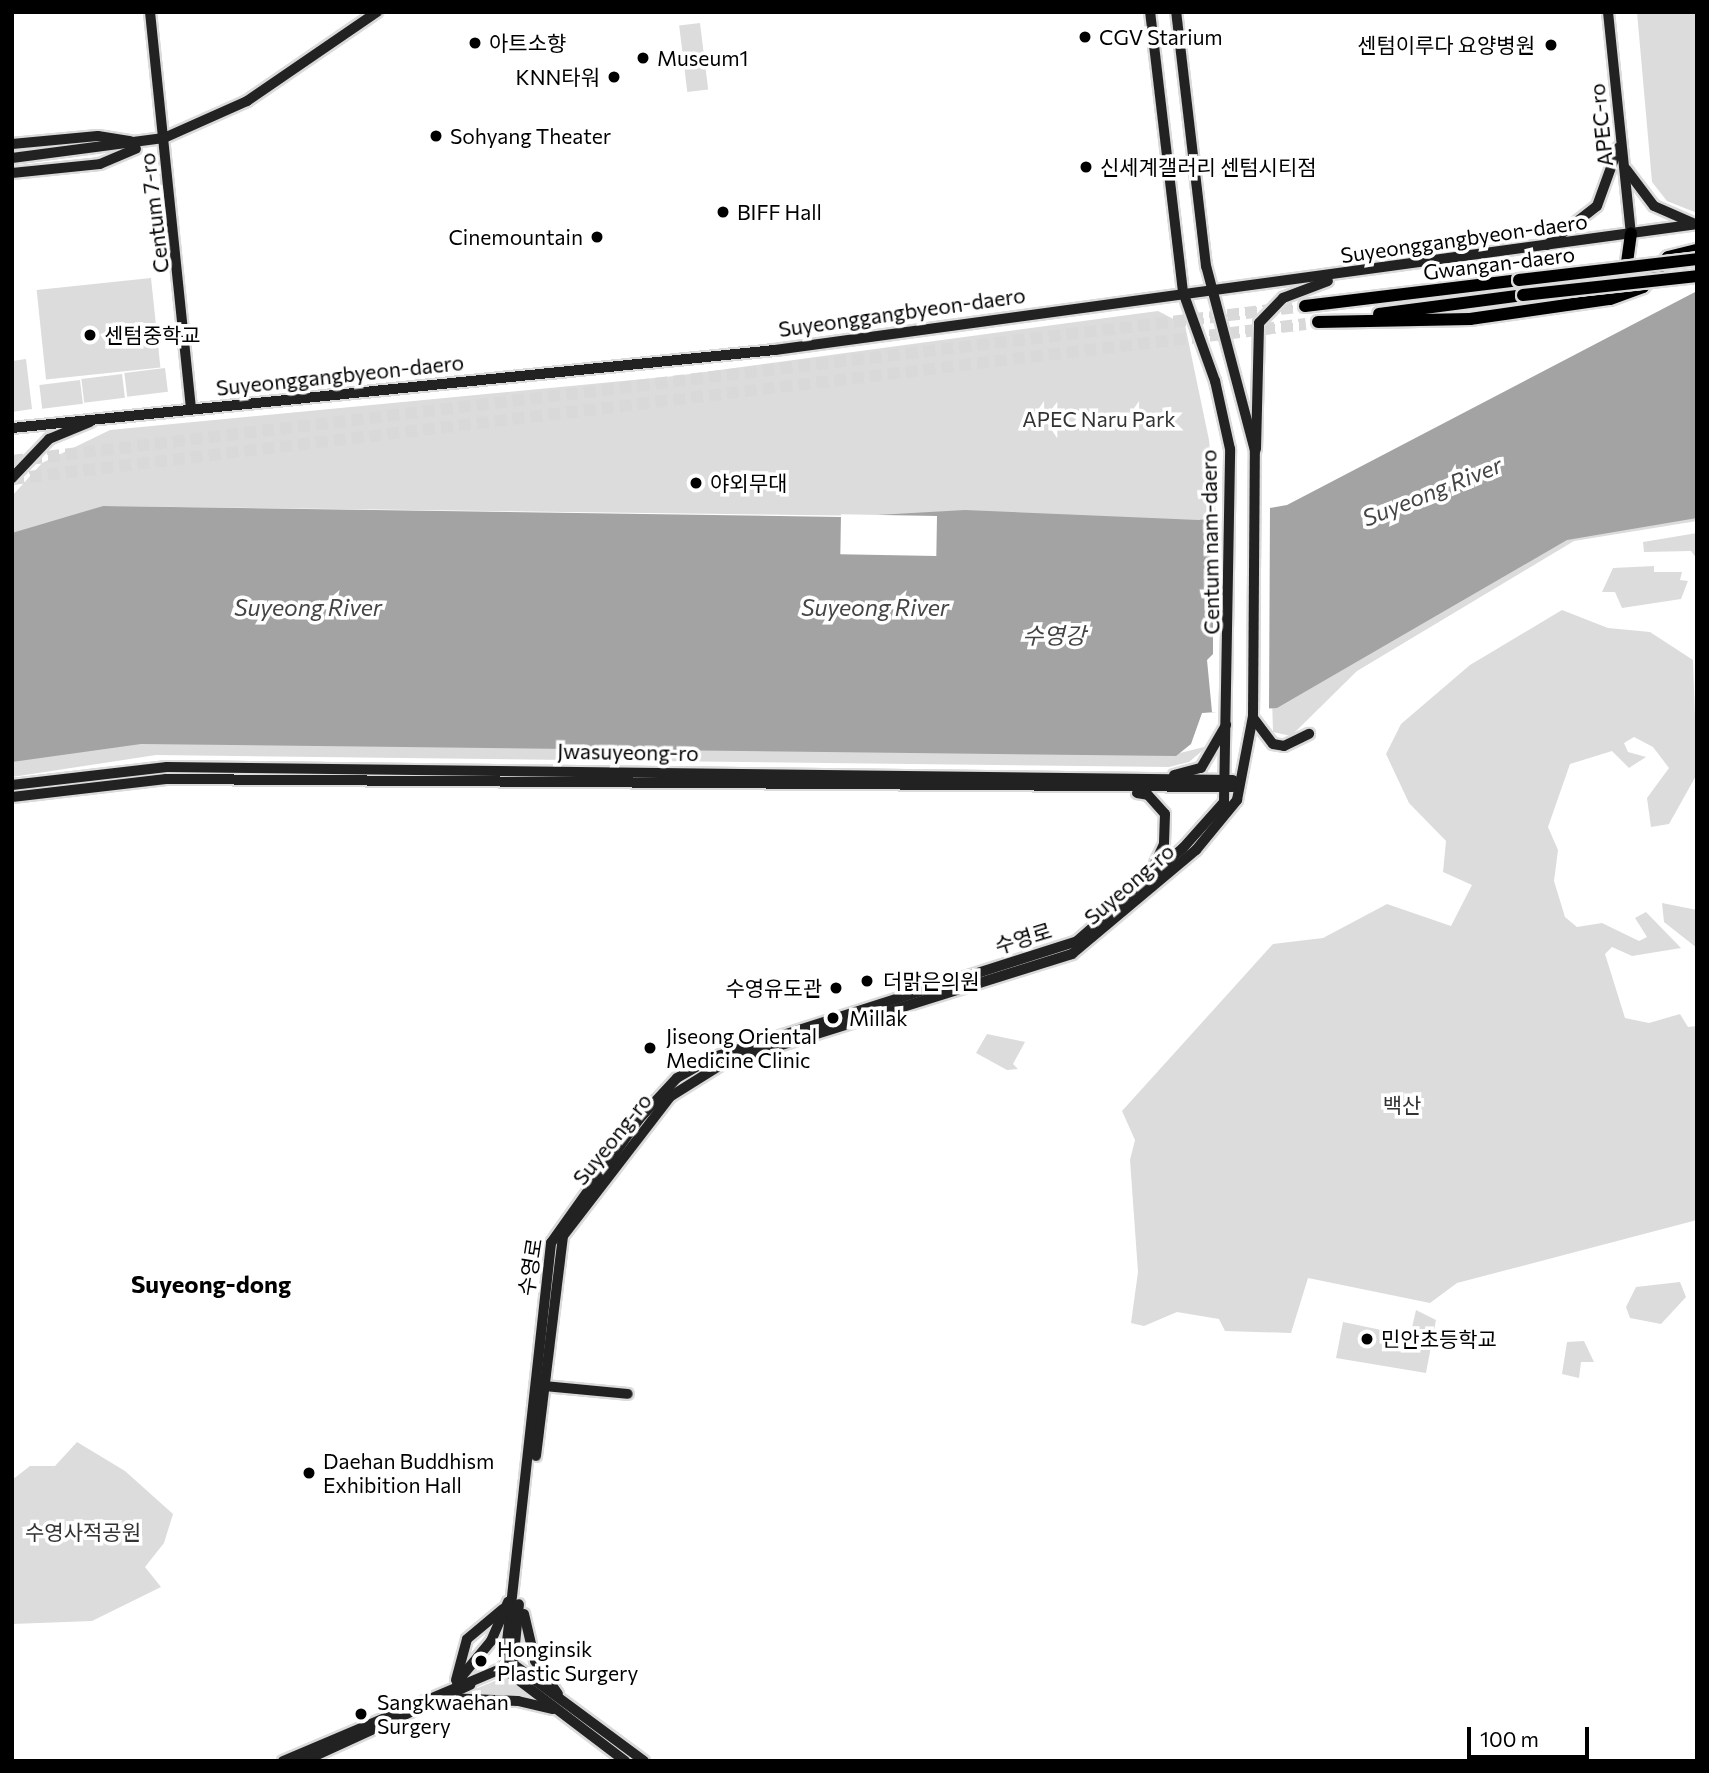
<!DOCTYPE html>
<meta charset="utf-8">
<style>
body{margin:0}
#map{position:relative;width:1709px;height:1773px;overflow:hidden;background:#fff;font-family:Commissioner,"Noto Sans KR",sans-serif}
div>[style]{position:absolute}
.green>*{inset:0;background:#dcdcdc;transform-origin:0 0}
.water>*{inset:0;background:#a3a3a3}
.pier>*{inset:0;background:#fff;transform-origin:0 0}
.trunk-tunnel>*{height:12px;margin-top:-6px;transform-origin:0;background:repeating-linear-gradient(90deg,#d9d9d9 0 12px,transparent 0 18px)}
.roads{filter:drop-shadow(2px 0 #dbdbdb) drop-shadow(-2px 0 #dbdbdb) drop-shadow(0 2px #dbdbdb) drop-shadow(0 -2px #dbdbdb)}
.secondary>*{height:10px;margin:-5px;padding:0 5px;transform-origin:5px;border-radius:5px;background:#222}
.trunk>*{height:12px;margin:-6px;padding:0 6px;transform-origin:6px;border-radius:6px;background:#000}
.bridges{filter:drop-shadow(2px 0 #dbdbdb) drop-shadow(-2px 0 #dbdbdb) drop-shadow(0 2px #dbdbdb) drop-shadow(0 -2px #dbdbdb)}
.trunk-bridge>*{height:12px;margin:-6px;padding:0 6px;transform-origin:6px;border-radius:6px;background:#000}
.dots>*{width:19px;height:19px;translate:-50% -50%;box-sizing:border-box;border:4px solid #fff;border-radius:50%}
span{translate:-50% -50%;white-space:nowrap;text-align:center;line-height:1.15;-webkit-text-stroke:7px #fff;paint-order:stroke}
.poi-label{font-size:21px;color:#000}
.left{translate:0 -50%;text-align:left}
.right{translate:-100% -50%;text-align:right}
.street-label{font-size:21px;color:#000}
.park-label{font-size:21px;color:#333}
.water-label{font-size:23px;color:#444;font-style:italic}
.quarter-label{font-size:24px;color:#000;font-weight:700}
.frame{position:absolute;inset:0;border:14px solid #000;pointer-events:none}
.scale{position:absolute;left:1467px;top:1727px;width:122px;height:32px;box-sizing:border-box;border:4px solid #000;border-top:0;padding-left:9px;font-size:21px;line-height:24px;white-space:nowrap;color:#000;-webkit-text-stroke:5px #fff;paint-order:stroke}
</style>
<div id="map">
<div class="green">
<i style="clip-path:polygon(1637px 12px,1697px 12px,1697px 213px,1667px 201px,1652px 182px)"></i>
<i style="left:700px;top:23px;width:67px;height:21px;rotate:83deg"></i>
<i style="left:151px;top:278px;width:90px;height:115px;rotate:84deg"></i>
<i style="clip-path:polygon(1158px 311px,1185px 325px,1209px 440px,1216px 514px,1201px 520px,103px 506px,12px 536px,12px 496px,42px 463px,110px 430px,675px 376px)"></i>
<i style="clip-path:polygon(26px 359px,32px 409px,12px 412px,12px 361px)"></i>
<i style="left:165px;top:368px;width:24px;height:41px;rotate:83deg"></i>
<i style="left:122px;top:374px;width:24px;height:41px;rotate:83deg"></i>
<i style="left:80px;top:380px;width:24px;height:41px;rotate:83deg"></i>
<i style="clip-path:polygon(1697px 506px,1697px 521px,1574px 541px,1357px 671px,1291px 736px,1273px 732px,1272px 699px,1564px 530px)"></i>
<i style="clip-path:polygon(1697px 533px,1697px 559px,1691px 551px,1644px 552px,1643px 542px)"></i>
<i style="clip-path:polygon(1654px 566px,1654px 572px,1682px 572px,1680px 580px,1688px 581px,1681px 599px,1622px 608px,1615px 592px,1602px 592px,1613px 568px)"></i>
<i style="clip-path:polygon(1562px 610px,1608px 628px,1650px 632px,1693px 660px,1697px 774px,1669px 824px,1651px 827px,1647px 798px,1669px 768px,1653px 747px,1634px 737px,1624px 743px,1628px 752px,1646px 757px,1629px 768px,1612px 751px,1570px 764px,1548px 827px,1558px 850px,1554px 881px,1565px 917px,1577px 927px,1602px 923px,1639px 941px,1647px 937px,1635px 918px,1646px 912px,1681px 948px,1632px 956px,1612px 947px,1605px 954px,1625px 1018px,1649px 1023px,1680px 1014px,1688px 1027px,1697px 1026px,1697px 1220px,1457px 1283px,1430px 1303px,1308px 1278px,1291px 1333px,1225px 1331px,1219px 1319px,1177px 1312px,1144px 1326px,1131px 1323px,1138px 1272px,1130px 1160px,1135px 1140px,1122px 1111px,1273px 944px,1323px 938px,1387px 904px,1451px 926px,1472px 885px,1443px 872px,1446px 841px,1409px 803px,1386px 754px,1401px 724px,1470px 665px)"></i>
<i style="clip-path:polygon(152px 735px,1176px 754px,1208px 746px,1189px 762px,1169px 767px,156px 755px,12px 777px,12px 752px)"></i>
<i style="clip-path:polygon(1662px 903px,1697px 910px,1697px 948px,1664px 922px)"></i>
<i style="clip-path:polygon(987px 1034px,1025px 1042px,1013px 1064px,1018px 1069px,1007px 1070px,976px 1053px)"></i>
<i style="clip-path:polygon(1680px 1282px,1686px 1297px,1661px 1324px,1630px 1318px,1626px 1307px,1636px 1287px)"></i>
<i style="clip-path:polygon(1416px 1310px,1436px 1320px,1426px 1373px,1336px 1358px,1343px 1322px,1410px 1336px)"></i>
<i style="clip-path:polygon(1584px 1341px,1594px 1362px,1581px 1362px,1579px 1378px,1562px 1374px,1567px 1342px)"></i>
<i style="clip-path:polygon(77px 1442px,125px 1471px,173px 1514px,164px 1543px,145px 1567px,161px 1587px,92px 1621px,12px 1624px,12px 1480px,30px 1466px,55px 1466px)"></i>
<i style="clip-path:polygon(504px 1677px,534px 1698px,461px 1695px)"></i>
</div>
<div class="water">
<i style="clip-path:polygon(1697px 291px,1697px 518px,1567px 540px,1277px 708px,1202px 713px,1191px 744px,1176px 756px,141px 744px,12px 762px,12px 533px,103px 506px,841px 517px,965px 510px,1199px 520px,1287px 505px)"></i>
</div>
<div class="pier">
<i style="clip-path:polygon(1270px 505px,1269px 713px,1212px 712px,1207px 660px,1213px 654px,1213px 559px,1208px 554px,1215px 514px)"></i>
<i style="left:937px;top:516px;width:40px;height:96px;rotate:91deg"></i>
</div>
<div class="trunk-tunnel">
<i style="left:12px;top:461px;width:1302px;rotate:-6.84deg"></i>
<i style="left:12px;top:479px;width:1303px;rotate:-6.83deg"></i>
</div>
<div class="roads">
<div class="secondary">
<i style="left:150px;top:12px;width:399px;rotate:84.1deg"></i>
<i style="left:1608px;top:12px;width:222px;rotate:84.1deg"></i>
<i style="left:12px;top:144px;width:86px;rotate:-5.3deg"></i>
<i style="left:98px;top:136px;width:33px;rotate:9deg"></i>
<i style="left:12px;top:158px;width:153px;rotate:-7.5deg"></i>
<i style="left:164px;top:138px;width:91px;rotate:-24deg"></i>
<i style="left:247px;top:101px;width:158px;rotate:-34.4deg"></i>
<i style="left:1626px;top:169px;width:46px;rotate:52.9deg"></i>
<i style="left:1654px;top:206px;width:43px;rotate:23.6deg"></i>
<i style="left:12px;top:173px;width:88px;rotate:-5.8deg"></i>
<i style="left:100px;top:164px;width:39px;rotate:-23deg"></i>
<i style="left:1547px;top:245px;width:63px;rotate:-38deg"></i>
<i style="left:1597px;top:206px;width:62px;rotate:-70.1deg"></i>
<i style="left:12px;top:428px;width:767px;rotate:-5.84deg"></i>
<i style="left:775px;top:350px;width:931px;rotate:-7.78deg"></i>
<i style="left:1256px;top:449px;width:126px;rotate:-88.6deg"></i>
<i style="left:1259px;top:323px;width:35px;rotate:-46deg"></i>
<i style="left:1283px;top:298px;width:48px;rotate:-20.7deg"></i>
<i style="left:12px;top:478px;width:54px;rotate:-46.5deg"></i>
<i style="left:49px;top:439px;width:44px;rotate:-22.5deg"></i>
<i style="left:1254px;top:719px;width:31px;rotate:53deg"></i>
<i style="left:1273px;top:744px;width:11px;rotate:10deg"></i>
<i style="left:1284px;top:746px;width:28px;rotate:-26deg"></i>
<i style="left:1174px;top:775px;width:28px;rotate:-15deg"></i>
<i style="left:1201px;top:768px;width:50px;rotate:-59.8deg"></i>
<i style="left:12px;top:785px;width:156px;rotate:-6.6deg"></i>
<i style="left:167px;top:767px;width:1066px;rotate:0.7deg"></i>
<i style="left:1137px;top:793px;width:11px;rotate:10deg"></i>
<i style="left:1148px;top:795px;width:25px;rotate:48deg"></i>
<i style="left:1165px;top:814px;width:30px;rotate:92deg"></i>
<i style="left:1164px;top:844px;width:35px;rotate:115deg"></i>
<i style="left:12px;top:797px;width:155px;rotate:-6.7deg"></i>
<i style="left:166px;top:779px;width:1067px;rotate:0.43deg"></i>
<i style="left:544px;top:1386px;width:84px;rotate:5.4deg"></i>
<i style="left:536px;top:1456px;width:222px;rotate:-83deg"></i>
<i style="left:563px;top:1236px;width:177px;rotate:-52.4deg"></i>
<i style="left:671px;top:1096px;width:62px;rotate:-31.9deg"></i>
<i style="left:724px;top:1063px;width:365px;rotate:-17.4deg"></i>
<i style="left:1072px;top:954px;width:162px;rotate:-40deg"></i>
<i style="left:1196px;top:850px;width:65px;rotate:-50.6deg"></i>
<i style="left:1237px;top:800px;width:86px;rotate:-79.2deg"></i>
<i style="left:1253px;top:716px;width:265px;rotate:-89.6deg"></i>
<i style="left:1255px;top:451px;width:191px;rotate:-104.8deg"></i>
<i style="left:1206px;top:266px;width:256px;rotate:-96.7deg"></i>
<i style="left:524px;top:1614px;width:48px;rotate:76.8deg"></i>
<i style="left:535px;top:1661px;width:40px;rotate:55.1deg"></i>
<i style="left:513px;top:1664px;width:60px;rotate:-84.3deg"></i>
<i style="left:504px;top:1669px;width:429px;rotate:-83.7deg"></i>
<i style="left:551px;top:1243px;width:152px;rotate:-54.6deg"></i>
<i style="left:639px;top:1119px;width:56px;rotate:-47.2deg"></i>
<i style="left:677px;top:1078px;width:39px;rotate:-30deg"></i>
<i style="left:711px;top:1058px;width:384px;rotate:-17.7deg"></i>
<i style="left:1077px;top:941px;width:141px;rotate:-41.3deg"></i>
<i style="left:1183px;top:848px;width:62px;rotate:-48.3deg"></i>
<i style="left:1224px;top:802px;width:353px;rotate:-89deg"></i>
<i style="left:1230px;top:449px;width:70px;rotate:-102.4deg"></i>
<i style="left:1215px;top:381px;width:95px;rotate:-109.8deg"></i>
<i style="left:1183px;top:292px;width:282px;rotate:-96.7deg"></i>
<i style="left:504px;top:1669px;width:152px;rotate:37.2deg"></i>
<i style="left:456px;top:1680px;width:42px;rotate:-75deg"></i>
<i style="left:467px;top:1639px;width:47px;rotate:-39.8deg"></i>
<i style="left:457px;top:1682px;width:53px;rotate:-50.3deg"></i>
<i style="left:491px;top:1641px;width:43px;rotate:-66.4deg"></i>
<i style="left:447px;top:1698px;width:71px;rotate:2.4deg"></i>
<i style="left:518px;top:1701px;width:36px;rotate:13deg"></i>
<i style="left:283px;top:1761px;width:250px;rotate:-22.9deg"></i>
<i style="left:513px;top:1664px;width:163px;rotate:36.5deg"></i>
<i style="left:304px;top:1761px;width:183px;rotate:-24.6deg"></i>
</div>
<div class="trunk">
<i style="left:1610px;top:299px;width:35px;rotate:-20deg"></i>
<i style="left:1643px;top:287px;width:39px;rotate:-50deg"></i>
<i style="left:1668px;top:257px;width:30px;rotate:-14deg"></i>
<i style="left:1305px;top:306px;width:216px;rotate:-6.9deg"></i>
<i style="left:1379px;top:314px;width:145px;rotate:-7.5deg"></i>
<i style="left:1318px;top:322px;width:152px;rotate:-1.1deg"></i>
<i style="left:1470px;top:319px;width:140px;rotate:-8.2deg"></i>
<i style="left:1609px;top:299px;width:27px;rotate:-54deg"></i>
<i style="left:1625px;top:277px;width:44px;rotate:-82.2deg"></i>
</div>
</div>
<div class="bridges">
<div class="trunk-bridge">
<i style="left:1519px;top:280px;width:179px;rotate:-6.7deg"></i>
<i style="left:1523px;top:295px;width:175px;rotate:-6.2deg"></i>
</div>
</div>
<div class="dots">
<i style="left:1085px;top:37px;background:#000"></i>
<i style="left:475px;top:43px;background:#000"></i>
<i style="left:1551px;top:45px;background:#000"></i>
<i style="left:643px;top:58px;background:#000"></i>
<i style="left:614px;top:77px;background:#000"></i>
<i style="left:436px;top:136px;background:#000"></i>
<i style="left:1086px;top:167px;background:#000"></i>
<i style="left:723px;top:212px;background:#000"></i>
<i style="left:597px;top:237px;background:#000"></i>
<i style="left:90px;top:335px;background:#000"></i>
<i style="left:696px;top:483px;background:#000"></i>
<i style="left:867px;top:981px;background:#000"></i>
<i style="left:836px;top:988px;background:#000"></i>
<i style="left:833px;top:1018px;background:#000"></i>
<i style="left:650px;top:1048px;background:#000"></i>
<i style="left:1367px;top:1339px;background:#000"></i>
<i style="left:309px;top:1473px;background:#000"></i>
<i style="left:481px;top:1661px;background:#000"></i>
<i style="left:361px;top:1714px;background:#000"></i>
</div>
<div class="poi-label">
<span class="left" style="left:1099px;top:37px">CGV Starium</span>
<span class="left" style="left:489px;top:43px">아트소향</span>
<span class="right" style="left:1535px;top:45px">센텀이루다 요양병원</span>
<span class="left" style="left:657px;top:58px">Museum1</span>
<span class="right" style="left:600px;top:77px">KNN타워</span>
<span class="left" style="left:450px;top:136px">Sohyang Theater</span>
<span class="left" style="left:1100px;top:167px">신세계갤러리 센텀시티점</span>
<span class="left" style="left:737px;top:212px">BIFF Hall</span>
<span class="right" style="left:583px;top:237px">Cinemountain</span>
<span class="left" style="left:104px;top:335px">센텀중학교</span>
<span class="left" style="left:710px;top:483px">야외무대</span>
<span class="left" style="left:883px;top:981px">더맑은의원</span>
<span class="right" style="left:822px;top:988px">수영유도관</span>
<span class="left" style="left:849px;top:1018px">Millak</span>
<span class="left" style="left:666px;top:1048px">Jiseong Oriental<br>Medicine Clinic</span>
<span class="left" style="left:1381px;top:1339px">민안초등학교</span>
<span class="left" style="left:323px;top:1473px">Daehan Buddhism<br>Exhibition Hall</span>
<span class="left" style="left:497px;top:1661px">Honginsik<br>Plastic Surgery</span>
<span class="left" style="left:377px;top:1714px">Sangkwaehan<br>Surgery</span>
</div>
<div class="street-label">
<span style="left:1601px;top:125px;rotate:-96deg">APEC-ro</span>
<span style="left:154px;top:213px;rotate:-97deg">Centum 7-ro</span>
<span style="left:1464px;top:238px;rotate:-8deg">Suyeonggangbyeon-daero</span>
<span style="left:1499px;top:263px;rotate:-7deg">Gwangan-daero</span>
<span style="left:902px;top:312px;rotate:-8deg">Suyeonggangbyeon-daero</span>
<span style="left:340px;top:375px;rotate:-6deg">Suyeonggangbyeon-daero</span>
<span style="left:1210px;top:542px;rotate:-91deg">Centum nam-daero</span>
<span style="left:628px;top:752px;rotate:1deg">Jwasuyeong-ro</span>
<span style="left:1129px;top:884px;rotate:-41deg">Suyeong-ro</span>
<span style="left:1023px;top:938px;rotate:-17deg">수영로</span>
<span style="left:612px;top:1139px;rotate:-51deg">Suyeong-ro</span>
<span style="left:530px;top:1267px;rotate:-81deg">수영로</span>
</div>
<div class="park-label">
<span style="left:1099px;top:419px">APEC Naru Park</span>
<span style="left:1402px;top:1105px">백산</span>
<span style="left:83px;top:1532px">수영사적공원</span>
</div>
<div class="water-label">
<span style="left:1432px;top:491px;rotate:-22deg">Suyeong River</span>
<span style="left:308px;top:607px">Suyeong River</span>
<span style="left:875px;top:607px">Suyeong River</span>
<span style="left:1054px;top:635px">수영강</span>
</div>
<div class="quarter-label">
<span style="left:211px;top:1284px">Suyeong-dong</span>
</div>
<div class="frame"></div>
<div class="scale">100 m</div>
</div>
